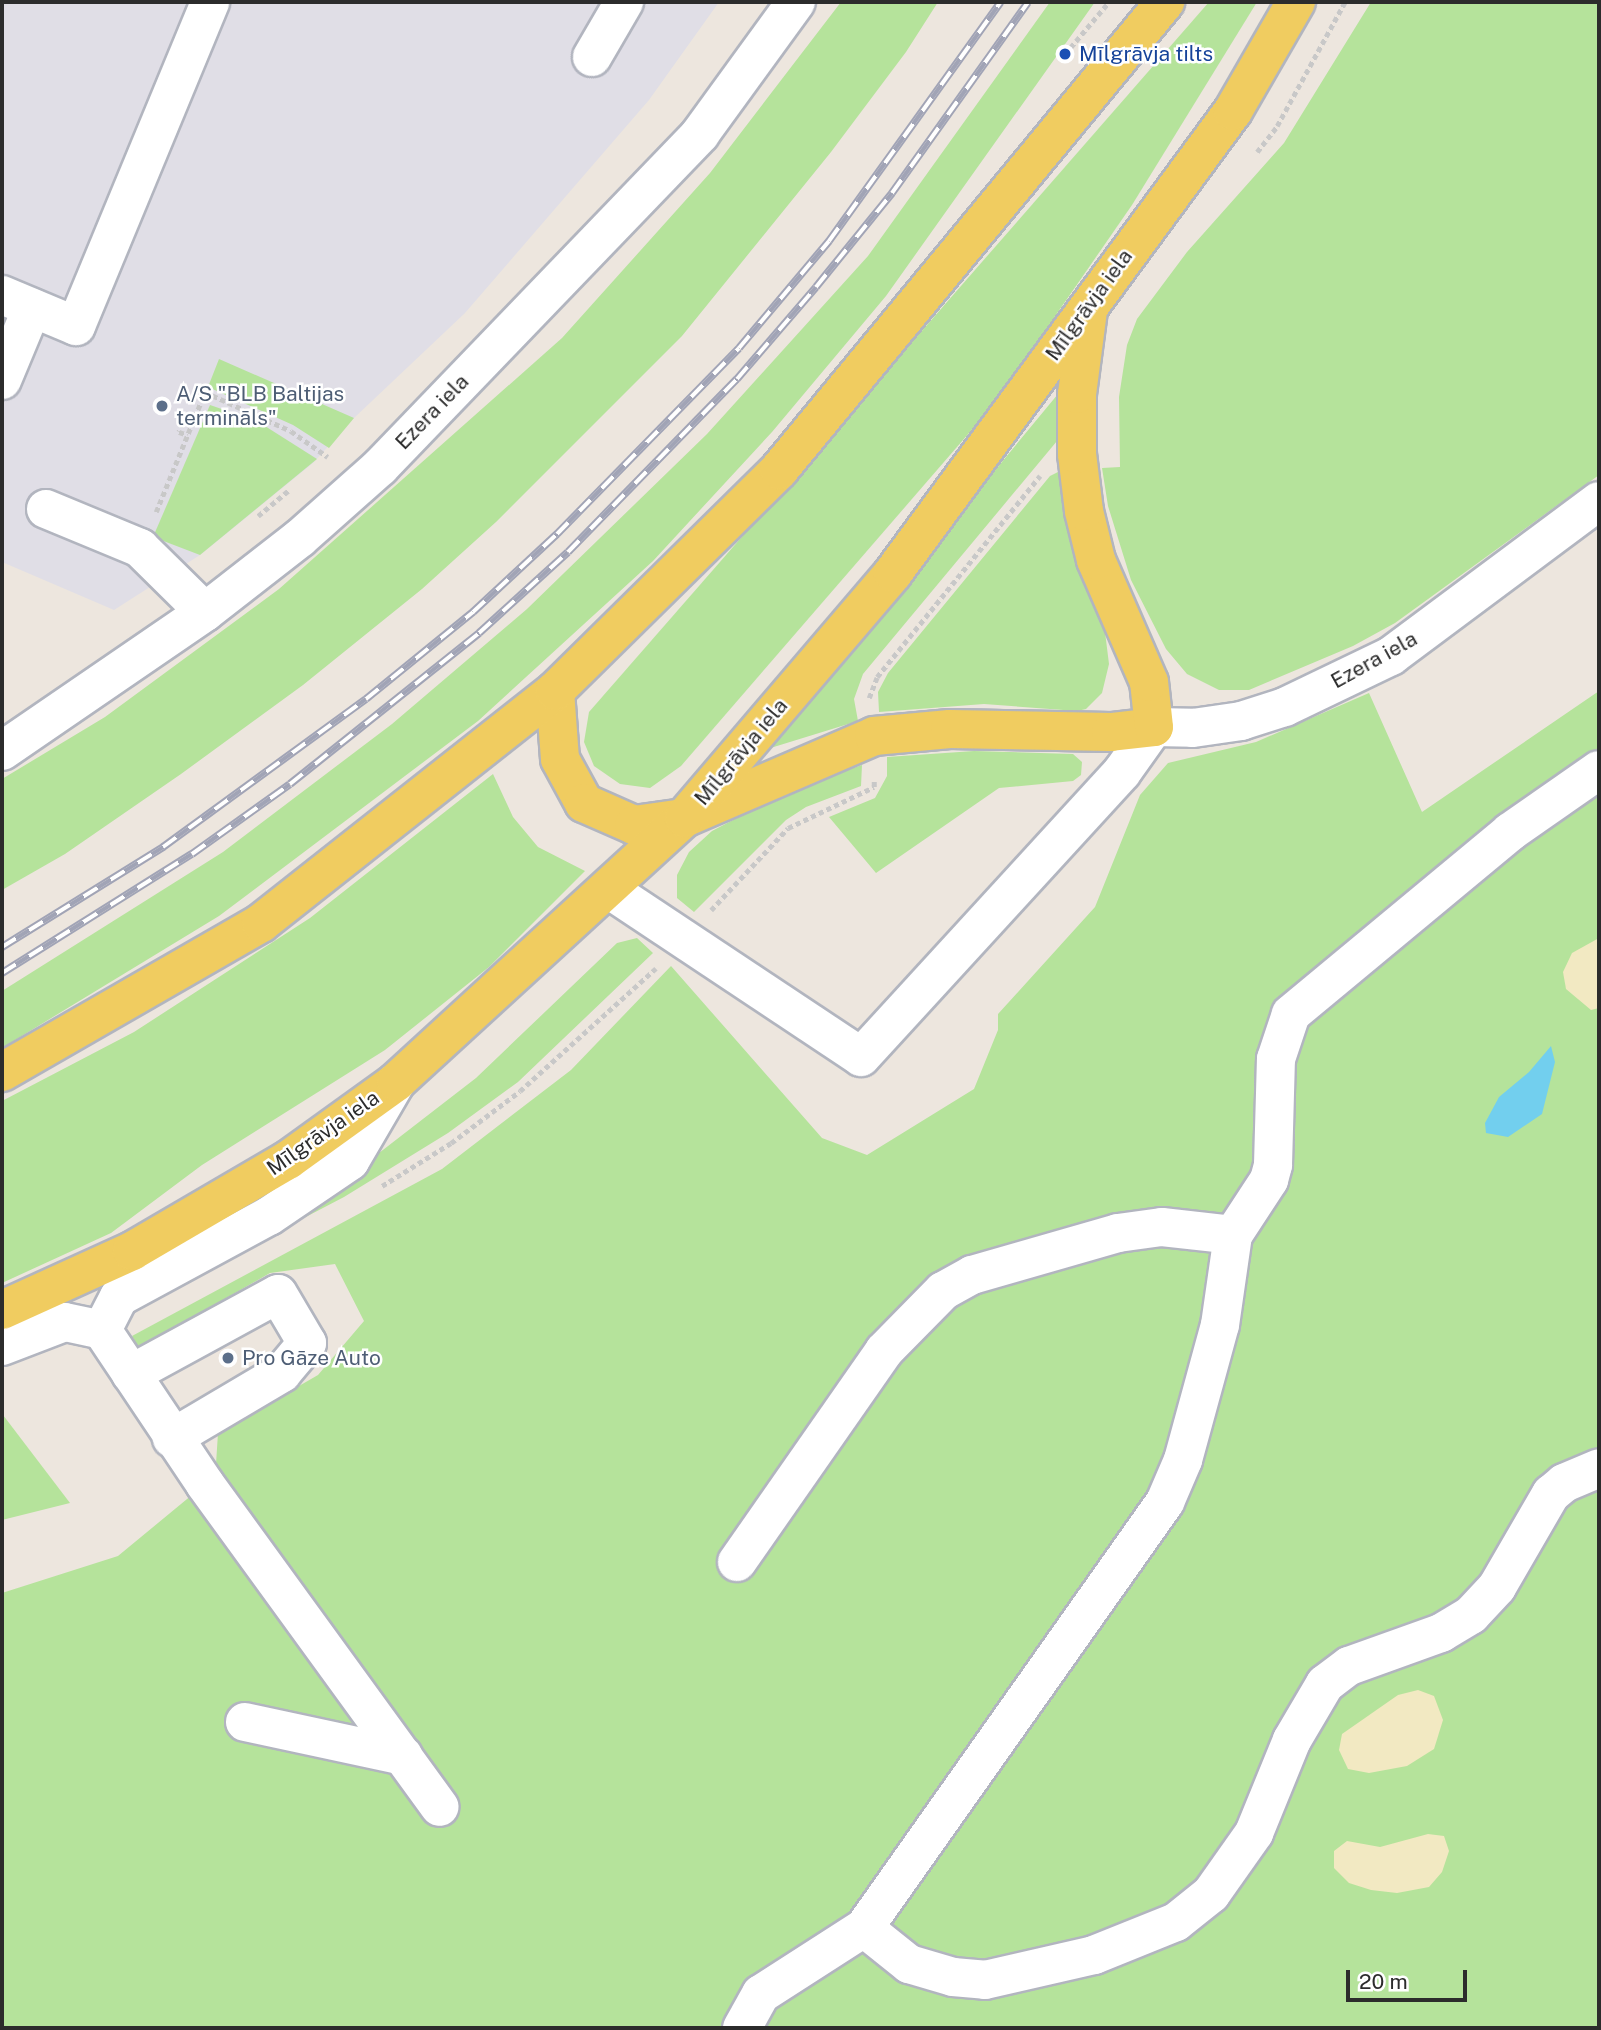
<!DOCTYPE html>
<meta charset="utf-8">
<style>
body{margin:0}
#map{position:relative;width:1601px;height:2030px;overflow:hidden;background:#ede6de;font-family:"Public Sans",sans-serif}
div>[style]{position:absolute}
.industrial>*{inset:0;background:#e0dee6}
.green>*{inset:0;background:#b5e39b}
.sand>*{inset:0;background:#f2e9c2}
.water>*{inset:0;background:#72cfee}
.path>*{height:4.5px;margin-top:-2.25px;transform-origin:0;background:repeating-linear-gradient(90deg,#c8c8c8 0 5px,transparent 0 8.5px)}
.roads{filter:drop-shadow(2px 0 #b2b5bf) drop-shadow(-2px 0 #b2b5bf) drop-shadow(0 2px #b2b5bf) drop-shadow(0 -2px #b2b5bf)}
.minor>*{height:38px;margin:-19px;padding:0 19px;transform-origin:19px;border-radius:19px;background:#fff}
.major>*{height:38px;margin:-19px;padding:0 19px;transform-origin:19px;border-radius:19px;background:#f0cc60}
.rail>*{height:8px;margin-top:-4px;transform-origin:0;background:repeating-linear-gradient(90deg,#fff 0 16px,#a1a4b6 0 32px);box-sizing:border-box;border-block:2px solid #a1a4b6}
.dots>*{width:19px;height:19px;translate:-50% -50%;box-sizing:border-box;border:4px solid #fff;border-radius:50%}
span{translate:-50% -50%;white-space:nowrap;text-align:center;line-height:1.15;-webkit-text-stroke:5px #fff;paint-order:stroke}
.transit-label{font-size:21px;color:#164399}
.left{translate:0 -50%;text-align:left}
.street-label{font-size:21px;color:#2c2c2c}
.service-label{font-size:21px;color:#4e5e75}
.frame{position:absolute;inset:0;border:4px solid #2c2c2c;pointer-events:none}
.scale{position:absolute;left:1346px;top:1970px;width:121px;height:32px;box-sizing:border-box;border:4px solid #2c2c2c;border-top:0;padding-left:9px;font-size:21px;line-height:24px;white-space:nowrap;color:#2c2c2c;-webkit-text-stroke:5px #fff;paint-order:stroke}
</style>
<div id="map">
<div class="industrial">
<i style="clip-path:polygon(2px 2px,719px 2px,649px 100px,465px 313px,354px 418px,313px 463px,200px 555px,114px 610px,2px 562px)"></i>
</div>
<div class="green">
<i style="clip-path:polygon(841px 2px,938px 2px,906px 52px,831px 152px,682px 336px,496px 522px,422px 589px,303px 685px,181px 774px,65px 854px,2px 890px,2px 779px,105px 717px,279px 589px,562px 338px,710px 173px)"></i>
<i style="clip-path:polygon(1050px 2px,1095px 2px,886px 296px,772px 432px,653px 561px,478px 721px,219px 916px,2px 1048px,2px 991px,223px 852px,392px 724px,527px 609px,707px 434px,868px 256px)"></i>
<i style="clip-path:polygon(1209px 2px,1257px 2px,1132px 205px,995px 403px,681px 766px,650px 788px,620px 784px,594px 766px,584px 742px,589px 712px)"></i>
<i style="clip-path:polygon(1371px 2px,1599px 2px,1599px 475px,1395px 623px,1353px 646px,1249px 690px,1219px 690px,1187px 674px,1166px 649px,1131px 580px,1108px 506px,1102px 468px,1120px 467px,1119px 397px,1127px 345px,1137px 319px,1187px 252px,1284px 143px)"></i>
<i style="clip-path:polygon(219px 359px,354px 418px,329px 448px,293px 425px,208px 387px)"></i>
<i style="clip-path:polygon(1058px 394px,1057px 441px,863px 674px,854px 699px,858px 721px,764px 750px)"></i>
<i style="clip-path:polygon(210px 405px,257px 421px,317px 459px,200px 555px,153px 537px)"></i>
<i style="clip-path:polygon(1058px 472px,1078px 560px,1105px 632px,1109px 664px,1102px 693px,1086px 709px,1077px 711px,984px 704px,879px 712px,878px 692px,888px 673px,1050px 476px)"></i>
<i style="clip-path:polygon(1599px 691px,1599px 2028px,2px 2028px,2px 1593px,118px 1556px,221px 1471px,216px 1464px,218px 1433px,318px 1375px,364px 1321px,335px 1264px,270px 1273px,139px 1348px,132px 1336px,442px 1169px,571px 1070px,671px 966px,822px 1138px,867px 1155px,974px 1089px,998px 1030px,998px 1014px,1095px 907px,1140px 795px,1168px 763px,1256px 742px,1369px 693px,1422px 812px)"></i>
<i style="clip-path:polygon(974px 751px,1073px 754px,1082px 762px,1081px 775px,1073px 781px,999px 788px,876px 873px,829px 817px,875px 798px,887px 776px,887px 757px)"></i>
<i style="clip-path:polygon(862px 765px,861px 786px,806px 807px,786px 820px,694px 912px,677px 898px,677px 875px,689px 852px,712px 831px,790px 790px)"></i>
<i style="clip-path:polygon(493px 774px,513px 817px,538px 847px,585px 871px,489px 967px,385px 1050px,202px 1165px,111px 1233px,2px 1283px,2px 1101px,134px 1032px,310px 918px)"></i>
<i style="clip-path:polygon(637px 938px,653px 953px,518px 1082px,448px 1133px,344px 1197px,128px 1310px,357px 1170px,476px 1078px,617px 943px)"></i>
<i style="clip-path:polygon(2px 1415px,3px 1415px,70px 1503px,2px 1520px)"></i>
</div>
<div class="sand">
<i style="clip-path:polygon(1599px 938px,1599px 1008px,1591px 1010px,1566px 989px,1563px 972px,1572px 953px)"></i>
<i style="clip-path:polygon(1418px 1690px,1434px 1696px,1443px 1720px,1434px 1749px,1407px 1766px,1369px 1773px,1348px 1769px,1339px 1750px,1342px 1734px,1398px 1695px)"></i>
<i style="clip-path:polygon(1428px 1834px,1444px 1836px,1449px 1851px,1442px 1872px,1429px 1887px,1397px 1893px,1371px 1890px,1349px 1883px,1334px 1868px,1334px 1851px,1347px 1841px,1380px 1847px)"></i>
</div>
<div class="water">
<i style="clip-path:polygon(1551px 1046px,1555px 1062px,1542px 1114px,1508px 1137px,1486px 1133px,1485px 1123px,1499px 1097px,1529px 1072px)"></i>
</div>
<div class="path">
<i style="left:1065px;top:54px;width:68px;rotate:-49.8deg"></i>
<i style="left:1257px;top:152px;width:33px;rotate:-52deg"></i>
<i style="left:1277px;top:126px;width:141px;rotate:-61.3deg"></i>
<i style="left:179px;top:413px;width:7px;rotate:16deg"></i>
<i style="left:186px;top:415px;width:18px;rotate:112deg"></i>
<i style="left:179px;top:432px;width:9px;rotate:18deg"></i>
<i style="left:156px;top:512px;width:130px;rotate:-67.8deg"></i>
<i style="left:205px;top:392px;width:94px;rotate:24.4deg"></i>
<i style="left:291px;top:431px;width:45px;rotate:35.1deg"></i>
<i style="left:258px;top:516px;width:40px;rotate:-40deg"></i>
<i style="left:869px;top:698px;width:22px;rotate:-69deg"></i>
<i style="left:877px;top:677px;width:259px;rotate:-51deg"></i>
<i style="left:711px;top:910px;width:112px;rotate:-46.8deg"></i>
<i style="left:788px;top:828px;width:95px;rotate:-25.5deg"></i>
<i style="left:874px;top:787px;width:7px;rotate:-90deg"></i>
<i style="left:382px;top:1186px;width:81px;rotate:-31.9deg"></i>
<i style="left:451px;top:1143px;width:86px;rotate:-37deg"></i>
<i style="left:520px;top:1091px;width:183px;rotate:-42.1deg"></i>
</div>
<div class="roads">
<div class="minor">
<i style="left:592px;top:57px;width:64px;rotate:-59.8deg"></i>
<i style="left:2px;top:295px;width:80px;rotate:22.7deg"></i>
<i style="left:76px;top:326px;width:351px;rotate:-67.5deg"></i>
<i style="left:2px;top:380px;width:78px;rotate:-67.4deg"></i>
<i style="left:46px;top:509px;width:102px;rotate:22.5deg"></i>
<i style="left:140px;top:548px;width:91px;rotate:44.6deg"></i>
<i style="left:2px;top:751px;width:246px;rotate:-34.4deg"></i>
<i style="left:205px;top:612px;width:120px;rotate:-37.9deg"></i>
<i style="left:300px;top:538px;width:107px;rotate:-41.6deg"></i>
<i style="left:380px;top:467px;width:462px;rotate:-46.1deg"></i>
<i style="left:700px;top:134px;width:163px;rotate:-54deg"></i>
<i style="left:610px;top:890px;width:301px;rotate:33.6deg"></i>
<i style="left:861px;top:1057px;width:386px;rotate:-47.5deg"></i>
<i style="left:1122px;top:772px;width:55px;rotate:-54.6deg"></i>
<i style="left:1154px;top:727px;width:39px;rotate:1deg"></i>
<i style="left:1193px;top:728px;width:49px;rotate:-8.3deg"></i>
<i style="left:1241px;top:721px;width:46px;rotate:-17.7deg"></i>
<i style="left:1285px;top:707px;width:118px;rotate:-25.7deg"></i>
<i style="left:1391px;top:656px;width:259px;rotate:-36.7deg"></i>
<i style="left:102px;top:1330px;width:37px;rotate:-63deg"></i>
<i style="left:119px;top:1297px;width:170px;rotate:-28.4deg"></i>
<i style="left:269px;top:1216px;width:98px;rotate:-34.2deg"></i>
<i style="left:350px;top:1161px;width:91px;rotate:-59.8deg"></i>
<i style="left:2px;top:1346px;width:67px;rotate:-20.9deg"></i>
<i style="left:65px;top:1322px;width:38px;rotate:12deg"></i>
<i style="left:102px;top:1330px;width:185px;rotate:56.2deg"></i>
<i style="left:205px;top:1484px;width:399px;rotate:54deg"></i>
<i style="left:131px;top:1374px;width:167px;rotate:-28.6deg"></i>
<i style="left:278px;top:1294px;width:57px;rotate:59.4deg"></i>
<i style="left:307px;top:1343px;width:39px;rotate:130deg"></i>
<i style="left:282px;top:1373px;width:128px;rotate:149.4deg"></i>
<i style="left:737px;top:1562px;width:257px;rotate:-55.1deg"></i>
<i style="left:884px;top:1351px;width:84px;rotate:-45.5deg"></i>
<i style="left:943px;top:1291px;width:33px;rotate:-29deg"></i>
<i style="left:972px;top:1275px;width:152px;rotate:-16deg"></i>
<i style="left:1118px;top:1233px;width:44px;rotate:-7.8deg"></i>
<i style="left:1162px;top:1227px;width:71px;rotate:6.4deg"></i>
<i style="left:245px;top:1722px;width:162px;rotate:12.1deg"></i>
<i style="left:864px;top:1928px;width:522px;rotate:-54.76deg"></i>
<i style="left:1165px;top:1502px;width:46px;rotate:-66.8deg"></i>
<i style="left:1183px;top:1460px;width:140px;rotate:-74.7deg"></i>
<i style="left:1220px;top:1325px;width:91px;rotate:-81.8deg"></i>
<i style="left:1233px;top:1235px;width:66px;rotate:-56.8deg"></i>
<i style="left:1269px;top:1180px;width:16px;rotate:-75deg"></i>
<i style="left:1273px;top:1165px;width:106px;rotate:-88.4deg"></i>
<i style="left:1276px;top:1059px;width:47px;rotate:-71.6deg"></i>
<i style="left:1291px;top:1014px;width:285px;rotate:-39.7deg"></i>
<i style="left:1510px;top:832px;width:108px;rotate:-34.9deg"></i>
<i style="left:742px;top:2028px;width:39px;rotate:-61deg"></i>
<i style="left:761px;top:1994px;width:122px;rotate:-32.7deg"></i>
<i style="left:864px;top:1928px;width:58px;rotate:38.7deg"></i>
<i style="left:909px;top:1964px;width:46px;rotate:16.5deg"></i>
<i style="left:953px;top:1977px;width:32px;rotate:5deg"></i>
<i style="left:985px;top:1980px;width:112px;rotate:-12.9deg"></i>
<i style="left:1094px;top:1955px;width:88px;rotate:-21.9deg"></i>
<i style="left:1176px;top:1922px;width:45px;rotate:-38.7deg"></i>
<i style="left:1211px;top:1894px;width:75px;rotate:-54.8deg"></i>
<i style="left:1254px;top:1833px;width:100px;rotate:-67.8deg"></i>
<i style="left:1292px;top:1740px;width:65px;rotate:-59.5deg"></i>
<i style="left:1325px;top:1684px;width:30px;rotate:-37deg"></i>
<i style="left:1349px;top:1666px;width:98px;rotate:-19.7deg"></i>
<i style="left:1441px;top:1633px;width:35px;rotate:-31deg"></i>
<i style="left:1471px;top:1615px;width:38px;rotate:-47deg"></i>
<i style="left:1497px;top:1587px;width:108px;rotate:-59.9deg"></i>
<i style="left:1551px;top:1494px;width:17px;rotate:-40deg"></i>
<i style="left:1564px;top:1483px;width:38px;rotate:-23deg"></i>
</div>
<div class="major">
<i style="left:555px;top:691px;width:68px;rotate:85.8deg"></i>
<i style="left:560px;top:759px;width:50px;rotate:61.4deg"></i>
<i style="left:584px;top:803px;width:55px;rotate:23.7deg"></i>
<i style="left:634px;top:825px;width:50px;rotate:-8deg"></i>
<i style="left:684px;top:818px;width:207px;rotate:-23.3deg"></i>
<i style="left:874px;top:736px;width:76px;rotate:-5.3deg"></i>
<i style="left:950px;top:729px;width:161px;rotate:1.1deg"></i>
<i style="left:1111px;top:732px;width:43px;rotate:-6.6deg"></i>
<i style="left:1154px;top:727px;width:45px;rotate:-96.3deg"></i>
<i style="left:1149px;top:682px;width:133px;rotate:-113.5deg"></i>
<i style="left:1096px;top:560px;width:50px;rotate:-103.8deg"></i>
<i style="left:1084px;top:511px;width:57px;rotate:-97deg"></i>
<i style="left:1077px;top:454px;width:60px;rotate:-90deg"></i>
<i style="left:1077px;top:394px;width:85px;rotate:-82.5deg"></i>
<i style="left:2px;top:1072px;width:299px;rotate:-29.9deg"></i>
<i style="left:261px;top:923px;width:375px;rotate:-38.3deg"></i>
<i style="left:555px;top:691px;width:315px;rotate:-44.6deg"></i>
<i style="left:779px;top:470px;width:607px;rotate:-50.48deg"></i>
<i style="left:2px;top:1310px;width:143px;rotate:-24.4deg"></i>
<i style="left:132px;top:1251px;width:181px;rotate:-30.3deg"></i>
<i style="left:288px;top:1160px;width:133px;rotate:-35.8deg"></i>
<i style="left:396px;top:1082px;width:391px;rotate:-42.5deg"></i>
<i style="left:684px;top:818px;width:322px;rotate:-49.5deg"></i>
<i style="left:893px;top:573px;width:574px;rotate:-53.65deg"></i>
<i style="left:1233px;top:111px;width:126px;rotate:-60deg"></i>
</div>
</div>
<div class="rail">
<i style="left:2px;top:947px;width:190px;rotate:-31.8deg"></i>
<i style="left:163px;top:847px;width:251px;rotate:-36.1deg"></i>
<i style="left:366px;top:699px;width:138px;rotate:-39.1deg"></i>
<i style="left:473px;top:612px;width:115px;rotate:-42.9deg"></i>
<i style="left:557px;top:534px;width:260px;rotate:-45.6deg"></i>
<i style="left:739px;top:348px;width:140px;rotate:-49.9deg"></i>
<i style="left:829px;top:241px;width:294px;rotate:-54.3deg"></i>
<i style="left:2px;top:973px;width:224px;rotate:-32.1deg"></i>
<i style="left:192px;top:854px;width:120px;rotate:-35.5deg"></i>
<i style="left:290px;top:784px;width:242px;rotate:-38.6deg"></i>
<i style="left:479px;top:633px;width:120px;rotate:-42.3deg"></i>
<i style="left:568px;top:552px;width:242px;rotate:-45.7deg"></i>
<i style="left:737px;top:379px;width:121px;rotate:-49.3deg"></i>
<i style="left:816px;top:287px;width:121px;rotate:-51deg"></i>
<i style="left:892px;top:193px;width:234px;rotate:-54.5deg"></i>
</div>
<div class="dots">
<i style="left:1065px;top:54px;background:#1a4fb4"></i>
<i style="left:162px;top:406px;background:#5c6f8a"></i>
<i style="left:228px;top:1358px;background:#5c6f8a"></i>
</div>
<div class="transit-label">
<span class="left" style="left:1079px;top:54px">Mīlgrāvja tilts</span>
</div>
<div class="street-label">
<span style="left:1089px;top:305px;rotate:-54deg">Mīlgrāvja iela</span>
<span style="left:432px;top:412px;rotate:-46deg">Ezera iela</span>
<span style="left:1374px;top:660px;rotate:-29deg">Ezera iela</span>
<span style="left:741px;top:752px;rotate:-50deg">Mīlgrāvja iela</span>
<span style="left:323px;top:1133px;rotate:-35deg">Mīlgrāvja iela</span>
</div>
<div class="service-label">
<span class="left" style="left:176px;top:406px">A/S "BLB Baltijas<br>termināls"</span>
<span class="left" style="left:242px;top:1358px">Pro Gāze Auto</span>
</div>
<div class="frame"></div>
<div class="scale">20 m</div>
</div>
